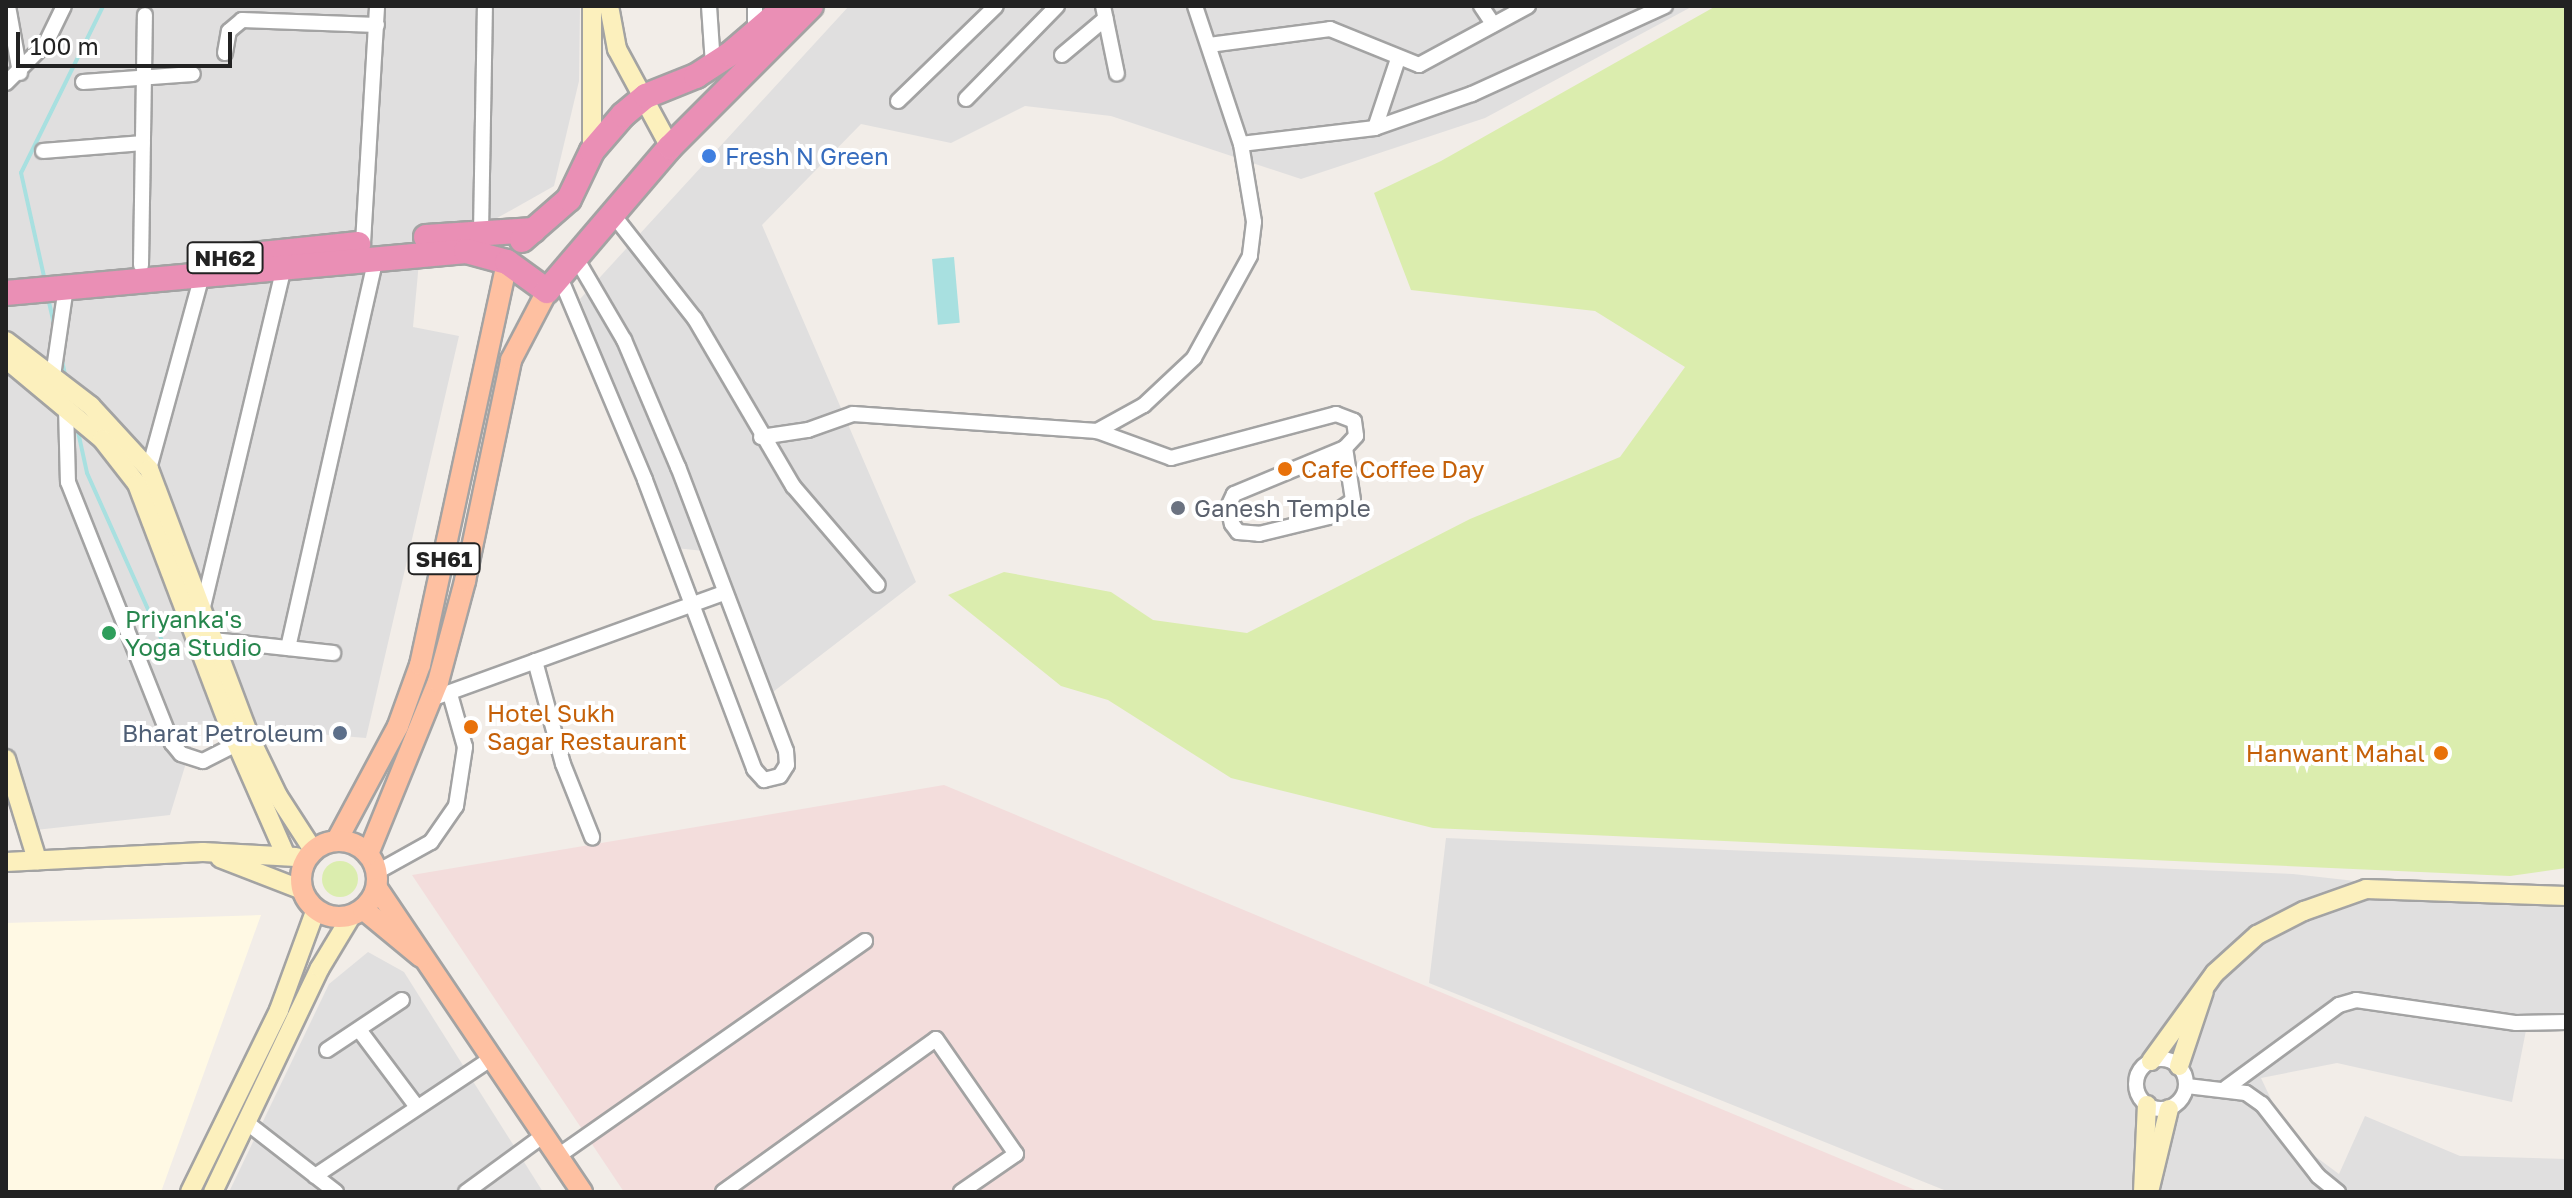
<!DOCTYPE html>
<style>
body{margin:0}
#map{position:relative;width:2572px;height:1198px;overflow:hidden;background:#f2ede8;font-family:"Golos Text",sans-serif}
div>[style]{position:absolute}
.residential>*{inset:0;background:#e0dfdf}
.education>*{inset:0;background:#fff9e4}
.military>*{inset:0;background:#f3dddc}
.grass>*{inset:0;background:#dbedae}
.round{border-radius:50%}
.water>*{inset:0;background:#a8e0e0;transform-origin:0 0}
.stream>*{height:4px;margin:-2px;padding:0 2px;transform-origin:2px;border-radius:2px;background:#a8e0e0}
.roads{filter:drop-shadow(2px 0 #a3a3a3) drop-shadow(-2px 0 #a3a3a3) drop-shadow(0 2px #a3a3a3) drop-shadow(0 -2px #a3a3a3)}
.street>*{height:14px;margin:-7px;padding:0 7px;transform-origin:7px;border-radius:7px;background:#fff}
.street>.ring{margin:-7px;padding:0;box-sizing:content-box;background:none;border:14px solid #fff;border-radius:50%}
.secondary>*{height:18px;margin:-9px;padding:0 9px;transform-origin:9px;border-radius:9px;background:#fcf0bd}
.primary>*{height:20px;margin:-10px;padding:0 10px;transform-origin:10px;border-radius:10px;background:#fec0a1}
.primary>.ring{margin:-10px;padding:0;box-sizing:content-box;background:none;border:20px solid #fec0a1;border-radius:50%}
.highway>*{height:24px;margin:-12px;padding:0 12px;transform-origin:12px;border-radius:12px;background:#ea8fb5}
.dots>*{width:22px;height:22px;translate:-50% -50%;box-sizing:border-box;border:4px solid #fff;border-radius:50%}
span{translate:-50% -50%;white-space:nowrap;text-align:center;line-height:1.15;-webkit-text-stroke:8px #fff;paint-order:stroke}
.shield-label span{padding:2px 6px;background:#fff;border:2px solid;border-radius:6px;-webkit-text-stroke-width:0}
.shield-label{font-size:22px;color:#222;font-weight:700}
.shop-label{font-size:24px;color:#366cbe}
.left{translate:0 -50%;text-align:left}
.food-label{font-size:24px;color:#c56008}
.right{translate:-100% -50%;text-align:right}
.worship-label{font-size:24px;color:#5b616d}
.leisure-label{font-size:24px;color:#27864d}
.service-label{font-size:24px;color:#4e5e75}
.frame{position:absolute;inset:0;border:8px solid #222;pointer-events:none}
.scale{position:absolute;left:16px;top:32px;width:216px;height:36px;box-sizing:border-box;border:4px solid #222;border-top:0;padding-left:10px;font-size:24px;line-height:28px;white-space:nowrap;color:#222;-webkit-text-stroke:6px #fff;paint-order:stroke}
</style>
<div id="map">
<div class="residential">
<i style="clip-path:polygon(6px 6px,580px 6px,579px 81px,554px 186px,419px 262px,413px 327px,459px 336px,366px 738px,198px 724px,170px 815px,18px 832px,6px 793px)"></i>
<i style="clip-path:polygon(849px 6px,1693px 6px,1485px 118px,1301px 179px,1111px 116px,1025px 106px,951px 143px,861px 124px,762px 225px,916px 582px,769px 695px,714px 552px,675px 548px,580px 299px)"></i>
<i style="clip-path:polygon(1446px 838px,2293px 874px,2566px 905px,2566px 1018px,2528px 1020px,2512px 1102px,2337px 1063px,2261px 1078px,2289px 1137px,2339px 1174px,2365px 1116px,2460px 1156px,2566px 1159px,2566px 1192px,1949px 1192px,1429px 983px)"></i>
<i style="clip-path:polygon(368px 952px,404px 972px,543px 1192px,229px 1192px,329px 984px)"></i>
</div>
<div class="education">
<i style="clip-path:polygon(261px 915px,161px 1192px,6px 1192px,6px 923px)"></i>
</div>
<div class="military">
<i style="clip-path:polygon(944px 785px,1920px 1192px,624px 1192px,412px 875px)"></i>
</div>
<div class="grass">
<i style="clip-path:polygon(1716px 6px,2566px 6px,2566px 868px,2510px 876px,1433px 828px,1231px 778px,1108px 700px,1061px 686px,948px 595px,1004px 572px,1111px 592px,1153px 620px,1247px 633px,1470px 519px,1620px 457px,1685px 367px,1595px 311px,1411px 290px,1374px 193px,1441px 161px)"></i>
<i class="round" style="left:322px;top:861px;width:36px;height:36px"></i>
</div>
<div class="water">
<i style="left:954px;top:257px;width:66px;height:22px;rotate:85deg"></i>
</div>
<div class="stream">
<i style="left:45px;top:281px;width:111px;rotate:-102.5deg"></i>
<i style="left:21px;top:173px;width:186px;rotate:-63.8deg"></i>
<i style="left:48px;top:298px;width:27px;rotate:77deg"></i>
<i style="left:61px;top:356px;width:24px;rotate:78deg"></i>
<i style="left:77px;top:427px;width:47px;rotate:77.7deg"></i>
<i style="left:87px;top:473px;width:186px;rotate:65.9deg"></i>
</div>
<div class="roads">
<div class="street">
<i style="left:8px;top:6px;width:68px;rotate:79.8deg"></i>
<i style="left:709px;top:6px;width:59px;rotate:86.1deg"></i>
<i style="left:755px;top:6px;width:28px;rotate:90deg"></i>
<i style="left:1103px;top:6px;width:69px;rotate:78.4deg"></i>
<i style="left:1195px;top:6px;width:145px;rotate:71.6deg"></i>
<i style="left:1241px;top:144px;width:79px;rotate:80.5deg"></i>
<i style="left:1254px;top:222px;width:34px;rotate:97deg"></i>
<i style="left:1250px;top:256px;width:116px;rotate:118.8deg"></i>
<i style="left:1194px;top:358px;width:69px;rotate:136.8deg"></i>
<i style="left:1144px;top:405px;width:54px;rotate:151deg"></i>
<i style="left:1097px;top:431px;width:79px;rotate:20deg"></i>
<i style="left:1171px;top:458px;width:171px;rotate:-14.9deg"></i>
<i style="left:1336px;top:414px;width:19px;rotate:21deg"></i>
<i style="left:1354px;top:421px;width:15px;rotate:82deg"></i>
<i style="left:1356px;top:436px;width:16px;rotate:133deg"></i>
<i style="left:1345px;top:448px;width:120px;rotate:157.5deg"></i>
<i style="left:1234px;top:494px;width:14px;rotate:115deg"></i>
<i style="left:1228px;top:507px;width:17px;rotate:77deg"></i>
<i style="left:1232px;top:524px;width:10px;rotate:53deg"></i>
<i style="left:1238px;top:532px;width:21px;rotate:5deg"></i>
<i style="left:1259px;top:534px;width:72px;rotate:-13.7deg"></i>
<i style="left:1329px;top:517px;width:29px;rotate:-35deg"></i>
<i style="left:1353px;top:500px;width:53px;rotate:-98.7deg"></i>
<i style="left:1481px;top:6px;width:22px;rotate:56deg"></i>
<i style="left:1209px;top:45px;width:122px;rotate:-7.5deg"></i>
<i style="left:1330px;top:29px;width:96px;rotate:22deg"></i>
<i style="left:1419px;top:65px;width:124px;rotate:-28.4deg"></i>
<i style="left:225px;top:53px;width:22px;rotate:-80deg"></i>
<i style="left:229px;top:31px;width:17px;rotate:-40deg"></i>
<i style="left:242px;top:20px;width:135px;rotate:2.1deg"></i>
<i style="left:1062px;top:55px;width:57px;rotate:-40.1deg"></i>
<i style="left:83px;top:82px;width:110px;rotate:-4.2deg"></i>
<i style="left:6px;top:83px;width:57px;rotate:-45deg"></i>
<i style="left:46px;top:43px;width:41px;rotate:-64.1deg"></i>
<i style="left:966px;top:99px;width:130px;rotate:-45.6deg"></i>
<i style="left:898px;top:101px;width:136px;rotate:-44.1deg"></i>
<i style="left:1375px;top:128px;width:73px;rotate:-71.6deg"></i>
<i style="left:1241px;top:144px;width:135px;rotate:-6.8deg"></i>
<i style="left:1375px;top:128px;width:103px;rotate:-19.3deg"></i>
<i style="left:1472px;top:94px;width:212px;rotate:-24.5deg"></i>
<i style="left:43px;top:151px;width:100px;rotate:-4.6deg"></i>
<i style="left:611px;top:212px;width:136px;rotate:51.9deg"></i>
<i style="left:695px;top:319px;width:194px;rotate:59.6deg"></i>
<i style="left:793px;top:486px;width:130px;rotate:49.4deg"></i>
<i style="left:481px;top:232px;width:223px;rotate:-89deg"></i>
<i style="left:363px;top:243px;width:237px;rotate:-86.6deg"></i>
<i style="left:141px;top:265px;width:250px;rotate:-89.1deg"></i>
<i style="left:559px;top:275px;width:222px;rotate:67.2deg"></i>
<i style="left:645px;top:480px;width:309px;rotate:69.3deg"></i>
<i style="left:754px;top:769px;width:15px;rotate:48deg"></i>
<i style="left:764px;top:780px;width:16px;rotate:-14deg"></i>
<i style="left:780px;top:776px;width:13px;rotate:-58deg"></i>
<i style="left:787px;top:765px;width:14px;rotate:-94deg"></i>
<i style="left:786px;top:751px;width:304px;rotate:-110.8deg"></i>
<i style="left:678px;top:467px;width:138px;rotate:-113deg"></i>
<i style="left:624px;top:340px;width:97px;rotate:-120.3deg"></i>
<i style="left:53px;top:376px;width:90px;rotate:-81.7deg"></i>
<i style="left:66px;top:407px;width:75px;rotate:88.5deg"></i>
<i style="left:68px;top:482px;width:281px;rotate:68.3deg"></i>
<i style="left:172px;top:743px;width:14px;rotate:51deg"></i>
<i style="left:181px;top:754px;width:23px;rotate:18deg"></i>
<i style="left:203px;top:761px;width:37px;rotate:-27deg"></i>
<i style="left:761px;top:437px;width:48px;rotate:-8.5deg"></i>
<i style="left:808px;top:430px;width:48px;rotate:-19.6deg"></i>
<i style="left:853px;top:414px;width:245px;rotate:4deg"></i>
<i style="left:149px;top:469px;width:201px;rotate:-74.7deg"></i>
<i style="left:203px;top:607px;width:346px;rotate:-76.6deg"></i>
<i style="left:213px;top:640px;width:121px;rotate:6.2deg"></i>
<i style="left:288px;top:648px;width:400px;rotate:-77.3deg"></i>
<i style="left:535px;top:661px;width:107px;rotate:74.8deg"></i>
<i style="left:563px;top:764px;width:79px;rotate:68.3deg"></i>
<i style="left:431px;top:699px;width:312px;rotate:-19.9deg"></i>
<i style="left:377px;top:872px;width:62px;rotate:-29.1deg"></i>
<i style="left:431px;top:842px;width:44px;rotate:-55.2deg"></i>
<i style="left:456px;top:806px;width:60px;rotate:-81.3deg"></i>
<i style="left:465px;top:747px;width:55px;rotate:-105.8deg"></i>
<i style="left:360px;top:1031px;width:95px;rotate:53.1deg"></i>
<i style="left:327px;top:1050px;width:90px;rotate:-33.7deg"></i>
<i class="ring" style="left:2136px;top:1059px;width:36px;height:36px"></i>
<i style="left:2187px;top:1086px;width:59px;rotate:6.8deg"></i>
<i style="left:2246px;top:1093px;width:19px;rotate:35deg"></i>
<i style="left:2262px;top:1104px;width:91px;rotate:52.1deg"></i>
<i style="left:2318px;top:1176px;width:26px;rotate:39deg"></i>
<i style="left:2226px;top:1088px;width:140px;rotate:-36.3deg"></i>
<i style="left:2339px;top:1005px;width:18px;rotate:-16deg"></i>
<i style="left:2356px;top:1000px;width:162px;rotate:8.2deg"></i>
<i style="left:2516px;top:1023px;width:50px;rotate:-1.1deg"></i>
<i style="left:246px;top:1122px;width:114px;rotate:37.9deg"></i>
<i style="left:558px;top:1156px;width:375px;rotate:-35deg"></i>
<i style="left:315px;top:1176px;width:213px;rotate:-33.7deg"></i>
<i style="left:466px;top:1192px;width:97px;rotate:-36.2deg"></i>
<i style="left:723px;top:1192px;width:262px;rotate:-35.7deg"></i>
<i style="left:936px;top:1039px;width:140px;rotate:55.2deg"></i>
<i style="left:1016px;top:1154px;width:67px;rotate:145.4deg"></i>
</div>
<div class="secondary">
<i style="left:609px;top:6px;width:44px;rotate:79.5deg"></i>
<i style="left:617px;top:49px;width:111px;rotate:61.6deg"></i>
<i style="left:592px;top:151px;width:145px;rotate:-90deg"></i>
<i style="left:6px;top:341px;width:107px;rotate:37.4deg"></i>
<i style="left:91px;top:406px;width:86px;rotate:47.4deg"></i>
<i style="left:149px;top:469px;width:287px;rotate:69.4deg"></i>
<i style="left:250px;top:738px;width:64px;rotate:64.2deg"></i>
<i style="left:278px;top:796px;width:64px;rotate:57.1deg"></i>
<i style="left:6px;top:359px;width:125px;rotate:39.8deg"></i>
<i style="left:102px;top:439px;width:57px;rotate:52.1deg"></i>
<i style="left:137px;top:484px;width:257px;rotate:69.2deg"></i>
<i style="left:228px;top:724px;width:144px;rotate:66.3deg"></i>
<i style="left:6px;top:759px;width:106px;rotate:72.9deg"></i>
<i style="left:220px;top:858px;width:88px;rotate:21.3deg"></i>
<i style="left:6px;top:862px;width:197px;rotate:-2.9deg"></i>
<i style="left:203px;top:852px;width:93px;rotate:3.1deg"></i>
<i style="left:2151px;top:1061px;width:109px;rotate:-54deg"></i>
<i style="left:2215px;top:973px;width:57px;rotate:-42.1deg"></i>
<i style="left:2257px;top:935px;width:53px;rotate:-27.1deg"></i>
<i style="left:2304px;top:911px;width:66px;rotate:-19.5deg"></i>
<i style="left:2366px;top:889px;width:200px;rotate:2deg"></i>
<i style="left:2179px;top:1066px;width:79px;rotate:-71.6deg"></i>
<i style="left:190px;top:1192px;width:203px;rotate:-63.9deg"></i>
<i style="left:279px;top:1010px;width:108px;rotate:-69.9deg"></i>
<i style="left:213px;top:1192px;width:248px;rotate:-64.5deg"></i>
<i style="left:320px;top:968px;width:62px;rotate:-58.9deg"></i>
<i style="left:2143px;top:1192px;width:87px;rotate:-87.4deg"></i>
<i style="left:2149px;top:1192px;width:85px;rotate:-76.5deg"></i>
</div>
<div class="primary">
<i style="left:337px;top:840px;width:129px;rotate:-61.8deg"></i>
<i style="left:398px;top:726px;width:65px;rotate:-70.2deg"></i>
<i style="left:420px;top:665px;width:412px;rotate:-77.8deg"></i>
<i class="ring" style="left:301px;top:841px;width:56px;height:56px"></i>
<i style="left:368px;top:854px;width:186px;rotate:-67.9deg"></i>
<i style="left:438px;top:682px;width:105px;rotate:-75deg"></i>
<i style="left:465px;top:581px;width:226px;rotate:-78.2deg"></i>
<i style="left:511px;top:360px;width:78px;rotate:-62.4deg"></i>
<i style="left:377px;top:888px;width:367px;rotate:56deg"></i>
<i style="left:363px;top:909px;width:75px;rotate:39.6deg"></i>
</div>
<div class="highway">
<i style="left:426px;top:237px;width:108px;rotate:-3.7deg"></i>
<i style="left:522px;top:240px;width:62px;rotate:-41.1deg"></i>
<i style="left:569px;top:199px;width:53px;rotate:-64.4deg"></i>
<i style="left:592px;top:151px;width:48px;rotate:-49.3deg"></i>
<i style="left:623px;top:115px;width:30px;rotate:-40deg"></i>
<i style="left:646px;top:96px;width:54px;rotate:-21.8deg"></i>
<i style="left:696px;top:76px;width:40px;rotate:-32.9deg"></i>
<i style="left:730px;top:54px;width:74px;rotate:-40.6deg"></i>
<i style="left:223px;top:258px;width:136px;rotate:-5.9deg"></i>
<i style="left:6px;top:293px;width:462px;rotate:-5.2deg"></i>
<i style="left:466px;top:251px;width:42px;rotate:15deg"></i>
<i style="left:507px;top:262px;width:49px;rotate:35.9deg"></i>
<i style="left:547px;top:291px;width:189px;rotate:-49.5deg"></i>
<i style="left:670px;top:147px;width:199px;rotate:-45deg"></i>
</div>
</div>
<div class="dots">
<i style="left:709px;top:156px;background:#3f7fe0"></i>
<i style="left:1285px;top:469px;background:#e8710a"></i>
<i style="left:1178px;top:508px;background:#6b7280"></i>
<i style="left:109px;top:633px;background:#2e9e5b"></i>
<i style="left:471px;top:727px;background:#e8710a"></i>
<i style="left:340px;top:733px;background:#5c6f8a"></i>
<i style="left:2441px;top:753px;background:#e8710a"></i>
</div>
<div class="shield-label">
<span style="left:225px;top:258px">NH62</span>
<span style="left:444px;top:559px">SH61</span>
</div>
<div class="shop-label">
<span class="left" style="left:725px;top:156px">Fresh N Green</span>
</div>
<div class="food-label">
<span class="left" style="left:1301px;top:469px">Cafe Coffee Day</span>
<span class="left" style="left:487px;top:727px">Hotel Sukh<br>Sagar Restaurant</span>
<span class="right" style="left:2425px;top:753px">Hanwant Mahal</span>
</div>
<div class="worship-label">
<span class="left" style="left:1194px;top:508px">Ganesh Temple</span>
</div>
<div class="leisure-label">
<span class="left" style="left:125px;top:633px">Priyanka's<br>Yoga Studio</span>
</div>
<div class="service-label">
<span class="right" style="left:324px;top:733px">Bharat Petroleum</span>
</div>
<div class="frame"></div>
<div class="scale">100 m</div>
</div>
